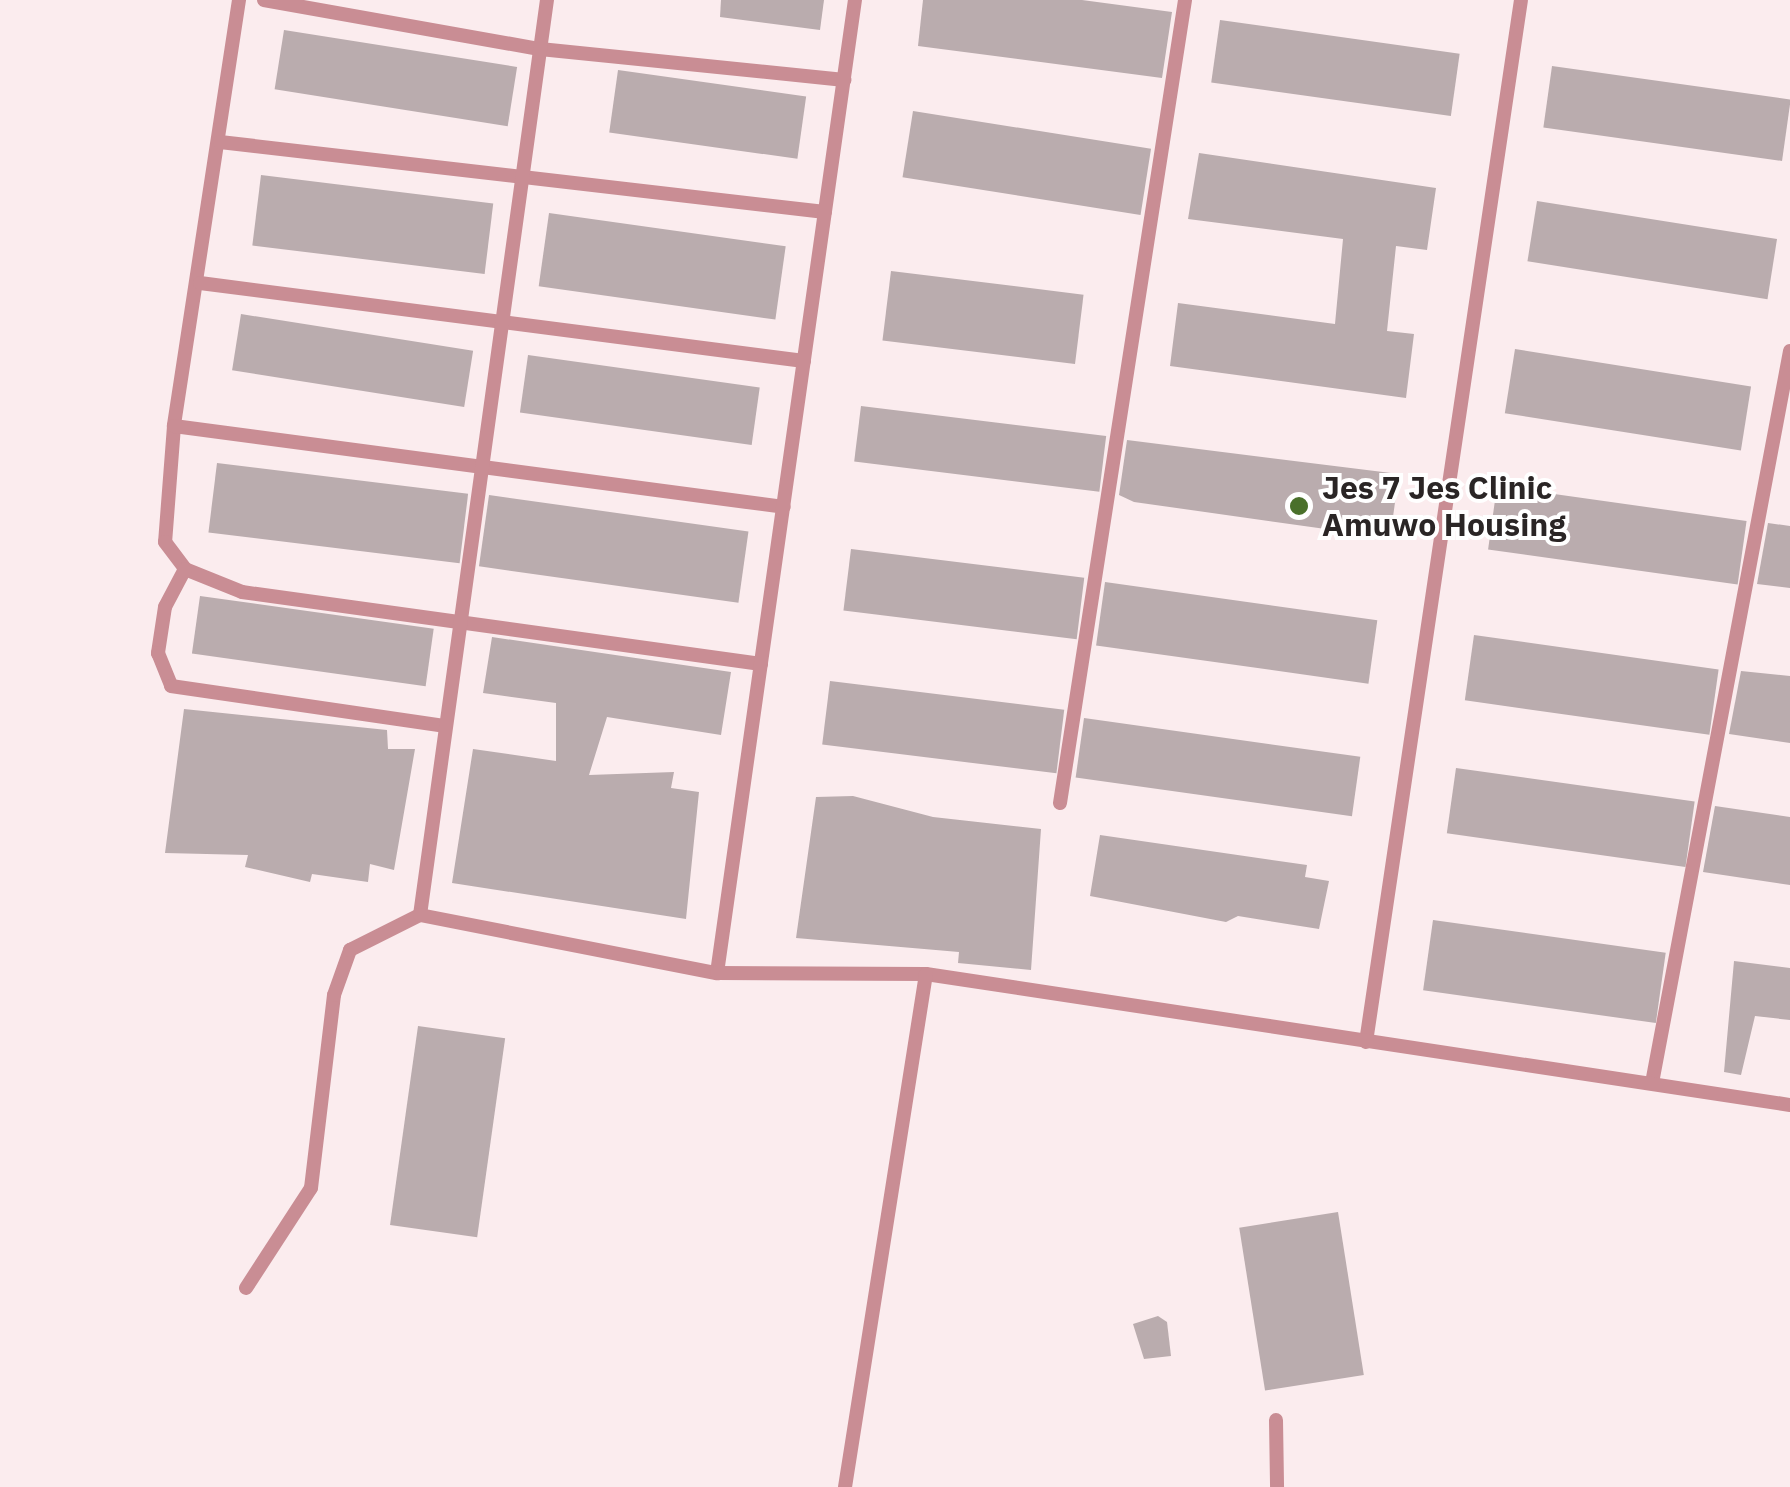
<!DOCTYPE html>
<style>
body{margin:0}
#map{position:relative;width:1790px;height:1487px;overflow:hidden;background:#fbecee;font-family:"IBM Plex Sans",sans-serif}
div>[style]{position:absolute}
.building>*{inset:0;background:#baacae;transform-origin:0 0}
.lane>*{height:14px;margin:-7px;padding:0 7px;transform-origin:7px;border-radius:7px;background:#c98d94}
.dots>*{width:28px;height:28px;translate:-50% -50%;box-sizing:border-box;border:5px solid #fff;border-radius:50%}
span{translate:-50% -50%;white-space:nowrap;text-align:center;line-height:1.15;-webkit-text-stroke:8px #fff;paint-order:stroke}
.poi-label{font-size:32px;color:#2a2525;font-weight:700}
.left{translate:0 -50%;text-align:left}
</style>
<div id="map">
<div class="building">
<i style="clip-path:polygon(721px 0,824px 0,820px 30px,720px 17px)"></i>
<i style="clip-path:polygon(923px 0,1082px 0,1172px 12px,1162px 78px,918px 46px)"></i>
<i style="left:1220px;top:20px;width:242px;height:63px;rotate:8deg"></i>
<i style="left:284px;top:30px;width:236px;height:60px;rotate:9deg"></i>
<i style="left:1552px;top:66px;width:241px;height:62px;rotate:8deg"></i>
<i style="left:618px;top:70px;width:190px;height:63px;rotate:8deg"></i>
<i style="left:913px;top:111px;width:241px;height:67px;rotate:9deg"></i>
<i style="clip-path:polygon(1199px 153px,1436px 188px,1427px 250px,1396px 246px,1387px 331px,1414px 334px,1406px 398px,1170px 366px,1178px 303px,1335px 324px,1343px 239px,1188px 219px)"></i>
<i style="left:261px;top:175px;width:234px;height:71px;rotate:7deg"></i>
<i style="left:1537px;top:201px;width:243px;height:61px;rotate:9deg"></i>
<i style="left:549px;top:213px;width:239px;height:74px;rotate:8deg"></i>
<i style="left:891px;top:271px;width:194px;height:70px;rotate:7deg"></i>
<i style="left:241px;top:314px;width:235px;height:57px;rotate:9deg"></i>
<i style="left:1515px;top:349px;width:239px;height:65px;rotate:9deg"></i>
<i style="left:528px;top:355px;width:234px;height:58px;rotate:8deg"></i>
<i style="left:861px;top:406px;width:247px;height:56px;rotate:7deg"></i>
<i style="clip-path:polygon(1127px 440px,1399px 474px,1390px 538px,1134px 502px,1119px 495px)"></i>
<i style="left:217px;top:463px;width:253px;height:70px;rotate:7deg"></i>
<i style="left:1497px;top:486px;width:252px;height:64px;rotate:8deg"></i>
<i style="left:489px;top:495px;width:262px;height:72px;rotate:8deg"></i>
<i style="clip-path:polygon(1768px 523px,1790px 526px,1790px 588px,1757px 584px)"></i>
<i style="left:851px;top:549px;width:235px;height:62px;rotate:7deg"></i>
<i style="left:1105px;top:582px;width:275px;height:64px;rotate:8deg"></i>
<i style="left:200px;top:596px;width:236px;height:58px;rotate:8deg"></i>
<i style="left:1474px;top:635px;width:247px;height:66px;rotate:8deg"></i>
<i style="clip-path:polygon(492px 637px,731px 672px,721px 735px,607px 717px,589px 775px,674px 772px,671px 788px,699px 792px,686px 919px,452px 883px,473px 749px,556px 761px,556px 703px,483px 693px)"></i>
<i style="clip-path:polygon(1741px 671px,1790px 676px,1790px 743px,1729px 734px)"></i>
<i style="left:830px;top:681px;width:236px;height:64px;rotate:7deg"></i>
<i style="clip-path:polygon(184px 709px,387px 730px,388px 749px,415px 749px,394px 870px,370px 864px,368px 882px,312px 874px,310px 882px,245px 867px,248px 855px,165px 853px)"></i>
<i style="left:1084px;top:718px;width:279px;height:60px;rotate:8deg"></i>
<i style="left:1456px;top:768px;width:241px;height:66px;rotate:8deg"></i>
<i style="clip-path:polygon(853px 796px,933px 817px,1041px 829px,1031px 970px,958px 963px,959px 952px,796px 938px,816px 797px)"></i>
<i style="clip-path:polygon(1715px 806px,1790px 817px,1790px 885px,1703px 872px)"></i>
<i style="clip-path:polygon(1100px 835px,1307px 865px,1305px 877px,1329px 881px,1319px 929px,1238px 916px,1226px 922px,1090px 896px)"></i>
<i style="left:1433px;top:920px;width:235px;height:71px;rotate:8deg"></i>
<i style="clip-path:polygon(1734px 961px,1790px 968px,1790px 1020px,1755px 1016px,1741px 1075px,1724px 1072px)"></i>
<i style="left:418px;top:1026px;width:88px;height:201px;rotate:8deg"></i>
<i style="left:1338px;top:1212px;width:165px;height:100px;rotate:81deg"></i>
<i style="clip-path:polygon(1158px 1316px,1167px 1322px,1171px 1356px,1144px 1359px,1133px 1324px)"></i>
</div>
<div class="lane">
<i style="left:239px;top:0;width:431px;rotate:98.7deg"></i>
<i style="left:174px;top:426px;width:116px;rotate:94.4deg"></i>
<i style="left:165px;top:542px;width:34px;rotate:53deg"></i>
<i style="left:185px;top:569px;width:61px;rotate:22deg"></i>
<i style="left:242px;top:592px;width:524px;rotate:7.9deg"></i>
<i style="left:264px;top:0;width:280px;rotate:10.1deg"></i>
<i style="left:540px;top:49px;width:306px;rotate:5.8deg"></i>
<i style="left:220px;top:142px;width:609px;rotate:6.6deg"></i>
<i style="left:200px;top:283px;width:609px;rotate:7.36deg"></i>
<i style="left:174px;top:426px;width:615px;rotate:7.56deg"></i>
<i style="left:185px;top:569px;width:43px;rotate:117.8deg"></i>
<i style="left:165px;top:607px;width:47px;rotate:98.7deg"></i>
<i style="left:158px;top:653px;width:35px;rotate:68deg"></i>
<i style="left:171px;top:686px;width:276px;rotate:8.3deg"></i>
<i style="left:1060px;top:803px;width:813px;rotate:-81.15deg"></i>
<i style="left:420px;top:915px;width:924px;rotate:-82.1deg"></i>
<i style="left:717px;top:973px;width:983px;rotate:-81.93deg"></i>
<i style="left:1366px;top:1042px;width:1053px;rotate:-81.54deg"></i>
<i style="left:1652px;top:1083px;width:745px;rotate:-79.32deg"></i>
<i style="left:246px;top:1288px;width:119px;rotate:-57deg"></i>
<i style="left:311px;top:1188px;width:194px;rotate:-83.2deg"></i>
<i style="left:334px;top:995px;width:48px;rotate:-70.4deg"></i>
<i style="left:350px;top:950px;width:78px;rotate:-26.6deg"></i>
<i style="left:420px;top:915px;width:303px;rotate:11.1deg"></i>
<i style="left:717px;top:973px;width:209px;rotate:0.3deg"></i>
<i style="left:926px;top:974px;width:874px;rotate:8.62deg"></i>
<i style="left:1276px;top:1420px;width:67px;rotate:89.1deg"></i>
<i style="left:845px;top:1487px;width:519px;rotate:-81.03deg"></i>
</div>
<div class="dots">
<i style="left:1299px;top:506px;background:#4a702b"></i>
</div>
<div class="poi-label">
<span class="left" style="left:1322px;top:506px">Jes 7 Jes Clinic<br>Amuwo Housing</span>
</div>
</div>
